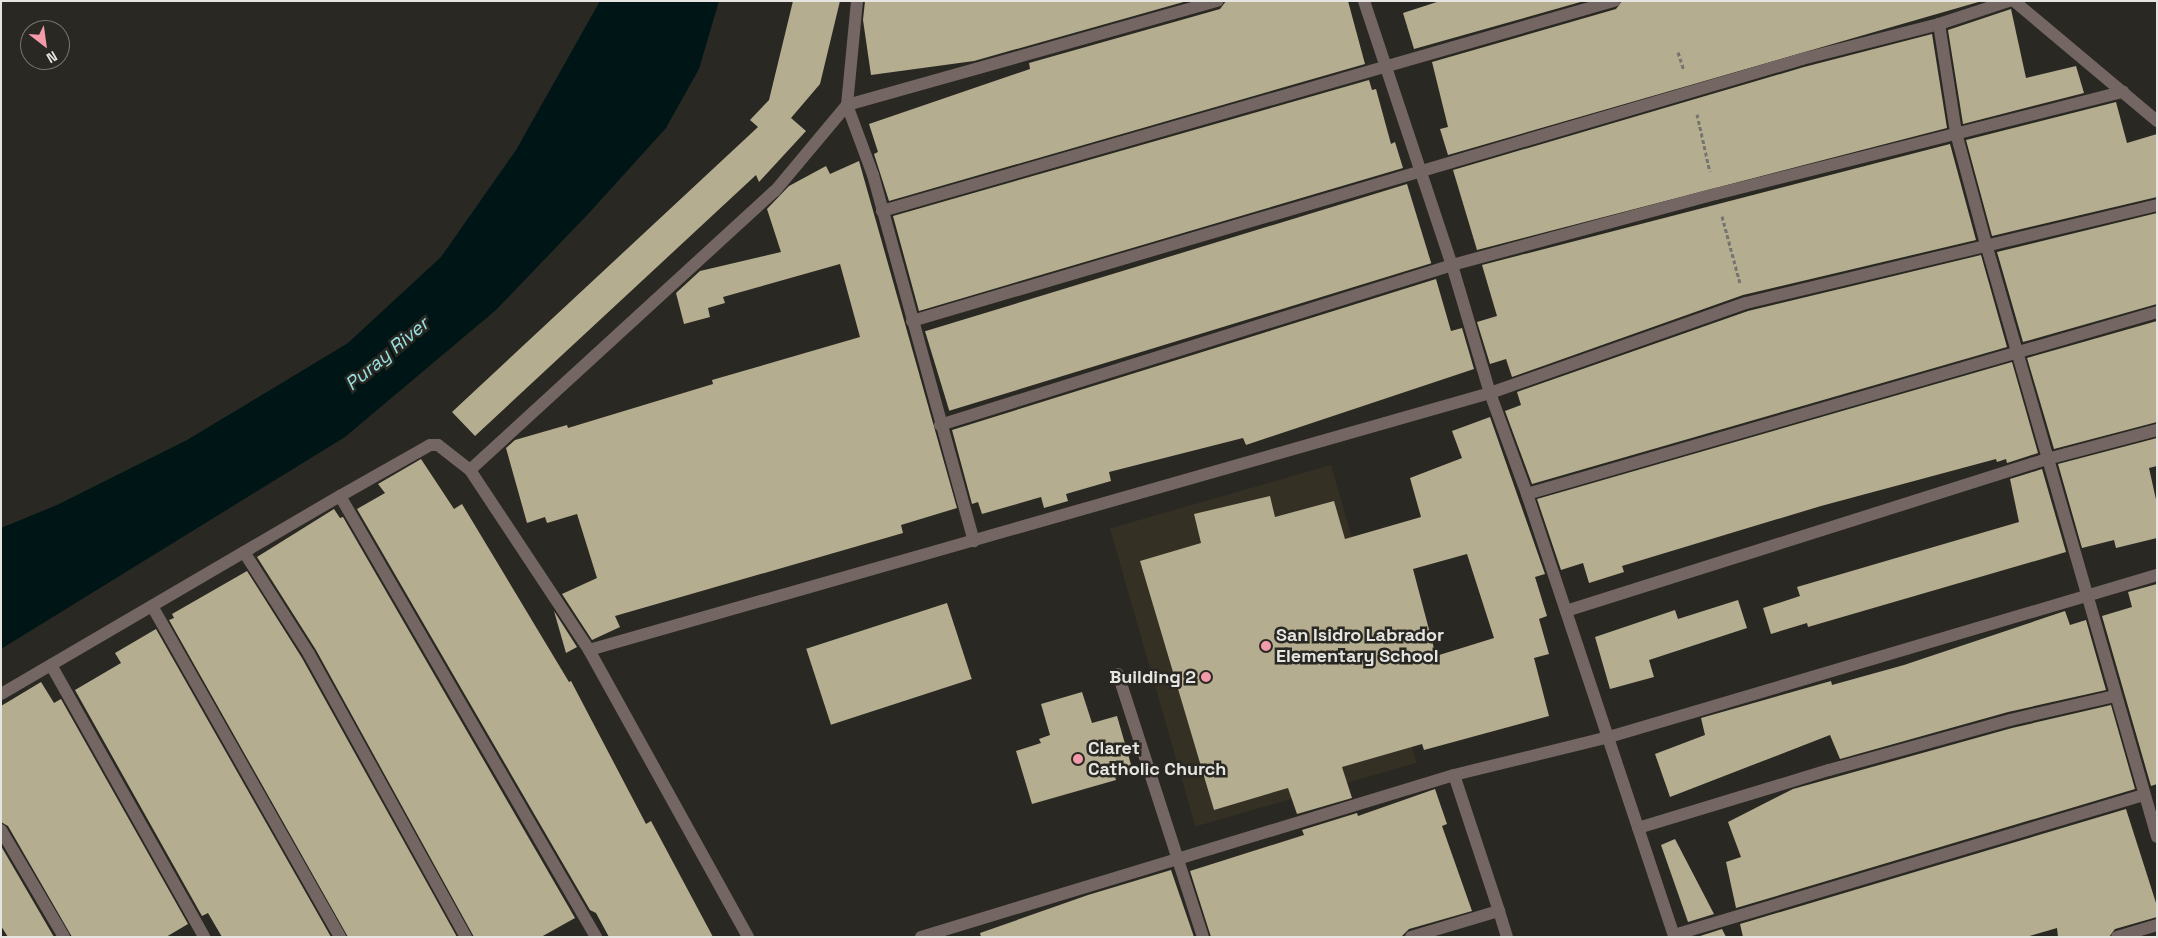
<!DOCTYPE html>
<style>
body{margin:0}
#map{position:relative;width:2158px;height:938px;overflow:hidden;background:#2a2822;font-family:"Space Grotesk",sans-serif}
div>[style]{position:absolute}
.built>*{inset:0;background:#343024;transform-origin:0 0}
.water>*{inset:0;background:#001516}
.building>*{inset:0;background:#b4ad8f;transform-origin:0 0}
.path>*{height:3px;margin-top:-1.5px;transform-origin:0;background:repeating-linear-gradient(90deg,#76746f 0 4px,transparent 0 6.5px)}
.minor>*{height:12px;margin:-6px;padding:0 6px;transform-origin:6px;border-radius:6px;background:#746662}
.dots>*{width:14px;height:14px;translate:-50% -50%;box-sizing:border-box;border:2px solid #2a2822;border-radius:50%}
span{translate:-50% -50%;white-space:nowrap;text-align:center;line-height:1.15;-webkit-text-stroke:5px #2a2822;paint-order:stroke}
.poi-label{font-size:18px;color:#e6e5e1;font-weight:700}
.left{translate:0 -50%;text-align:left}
.right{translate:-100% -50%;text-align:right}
.water-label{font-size:19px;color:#98e1e3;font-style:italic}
.frame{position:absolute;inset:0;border:2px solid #e6e5e1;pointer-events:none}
.north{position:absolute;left:20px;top:20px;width:50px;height:50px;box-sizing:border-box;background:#2a2822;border:1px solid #75746e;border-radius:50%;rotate:150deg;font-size:14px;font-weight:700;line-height:20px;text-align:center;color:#e6e5e1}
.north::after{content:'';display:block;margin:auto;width:18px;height:22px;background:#f39aab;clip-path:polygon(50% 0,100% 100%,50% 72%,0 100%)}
</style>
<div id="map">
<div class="built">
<i style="left:1331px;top:465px;width:310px;height:230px;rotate:74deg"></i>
</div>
<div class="water">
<i style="clip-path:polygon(600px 1px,719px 1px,699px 69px,666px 128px,590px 212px,496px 310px,345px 437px,1px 649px,1px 528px,57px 505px,187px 440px,348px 343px,441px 257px,516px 150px)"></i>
</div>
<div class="building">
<i style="clip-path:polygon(793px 1px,840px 1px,820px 84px,791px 118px,806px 131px,759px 182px,756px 175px,475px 436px,452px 412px,758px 127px,750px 120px,769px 100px)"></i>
<i style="clip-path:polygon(865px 1px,1187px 1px,974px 61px,871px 75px,863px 20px)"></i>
<i style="clip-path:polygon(1226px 1px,1348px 1px,1365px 64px,889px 201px,874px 154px,878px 152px,869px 124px,1030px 69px,1029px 63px,1220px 9px)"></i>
<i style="clip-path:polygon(1440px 1px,1584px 1px,1414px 49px,1403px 13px)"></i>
<i style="clip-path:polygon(1622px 1px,1982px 1px,1448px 155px,1440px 129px,1448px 127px,1432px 62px,1616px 9px)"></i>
<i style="clip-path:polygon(2011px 9px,2026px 78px,2076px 66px,2084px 93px,1963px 124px,1948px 30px)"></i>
<i style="clip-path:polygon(1932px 34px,1947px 128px,1477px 250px,1453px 170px,1804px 67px)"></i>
<i style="clip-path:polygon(1369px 80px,1372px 90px,1376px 89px,1391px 144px,1395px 142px,1403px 168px,919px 311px,893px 216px)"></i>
<i style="clip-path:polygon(2116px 102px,2127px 143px,2157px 134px,2157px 197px,1992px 236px,1966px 140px)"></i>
<i style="clip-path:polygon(1950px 144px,1976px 240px,1743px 295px,1512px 377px,1506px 359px,1490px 364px,1477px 322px,1497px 316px,1482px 265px)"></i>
<i style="clip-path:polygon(859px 161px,957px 508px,901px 525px,903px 533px,615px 616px,620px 627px,592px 640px,562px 594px,597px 578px,577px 514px,547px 523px,545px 517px,527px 523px,506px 448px,515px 440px,567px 425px,568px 428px,713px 384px,712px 380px,860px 337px,840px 264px,723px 297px,725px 303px,708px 308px,710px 317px,684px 324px,676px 293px,700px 271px,781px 252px,767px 209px,789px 186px,826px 166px,830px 174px)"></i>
<i style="left:1407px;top:184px;width:83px;height:504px;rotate:73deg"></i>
<i style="clip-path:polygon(2157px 213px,2157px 304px,2023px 342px,1997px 252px)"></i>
<i style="clip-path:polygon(1981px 255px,2007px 347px,1532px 484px,1505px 411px,1521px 405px,1517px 392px,1748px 311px)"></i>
<i style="clip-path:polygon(1436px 279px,1451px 331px,1462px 328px,1474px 369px,1246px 445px,1243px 438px,1109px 472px,1111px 481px,1066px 494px,1068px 501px,1044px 508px,1041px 497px,982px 514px,978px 502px,972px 504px,952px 430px)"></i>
<i style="clip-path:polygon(2157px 321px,2157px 422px,2054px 449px,2027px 358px)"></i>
<i style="clip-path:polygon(2012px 362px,2038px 453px,2007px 463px,2006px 459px,1997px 462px,1996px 459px,1821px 506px,1622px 566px,1624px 572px,1589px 583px,1583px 563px,1561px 570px,1537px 499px)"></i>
<i style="clip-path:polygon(evenodd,1490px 417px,1545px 574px,1535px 577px,1547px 616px,1539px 619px,1549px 654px,1534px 658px,1549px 716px,1424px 750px,1422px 744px,1342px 767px,1352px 798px,1297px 814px,1288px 788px,1214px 810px,1140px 561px,1201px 543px,1194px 514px,1270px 496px,1275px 517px,1334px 501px,1345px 539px,1421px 517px,1410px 478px,1462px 458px,1452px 431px,1490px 417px,1467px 554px,1494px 638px,1436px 656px,1413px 569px,1467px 554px)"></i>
<i style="clip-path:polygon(2157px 438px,2157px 466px,2149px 468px,2157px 504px,2157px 538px,2116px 548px,2114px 540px,2082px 548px,2058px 464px)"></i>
<i style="clip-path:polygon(421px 459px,454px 509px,462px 504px,569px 682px,571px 681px,646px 824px,651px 821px,713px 937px,609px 937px,596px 913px,590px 910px,357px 509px,385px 493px,378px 484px)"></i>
<i style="clip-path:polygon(2042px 469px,2066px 552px,1808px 627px,1807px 623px,1771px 634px,1763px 608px,1800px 596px,1797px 587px,2019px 522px,2010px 479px)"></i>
<i style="clip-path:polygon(334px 509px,340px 518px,343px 517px,575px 918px,541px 937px,474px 937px,316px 650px,257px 557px)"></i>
<i style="clip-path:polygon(247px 571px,302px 658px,457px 937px,348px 937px,169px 620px,174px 618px,172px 614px)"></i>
<i style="clip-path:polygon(2157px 584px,2157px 784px,2151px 786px,2102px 616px,2132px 607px,2128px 592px)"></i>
<i style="clip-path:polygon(1738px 600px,1747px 628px,1649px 660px,1654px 677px,1610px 689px,1595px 637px,1675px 610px,1678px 619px)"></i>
<i style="left:947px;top:603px;width:80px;height:148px;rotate:72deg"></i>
<i style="clip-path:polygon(554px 611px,577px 647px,566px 653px)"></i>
<i style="clip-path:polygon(2065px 611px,2070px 625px,2086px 620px,2106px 690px,2008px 712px,1840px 759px,1830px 735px,1670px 797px,1655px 754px,1705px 735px,1701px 718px,1831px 681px,1832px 685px,1904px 665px)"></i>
<i style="clip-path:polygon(156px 629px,331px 937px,222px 937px,208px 913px,202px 916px,75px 690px,121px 663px,115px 653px)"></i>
<i style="clip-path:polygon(41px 682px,54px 703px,61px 699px,188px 924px,166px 937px,72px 937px,8px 826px,1px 822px,1px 706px)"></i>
<i style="clip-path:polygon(1082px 692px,1092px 723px,1117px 716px,1132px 768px,1114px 773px,1116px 780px,1032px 804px,1016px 751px,1041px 743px,1039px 739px,1050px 735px,1041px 704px)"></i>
<i style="clip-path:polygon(2111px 705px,2135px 789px,1736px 908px,1726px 862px,1741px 857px,1728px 822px,1793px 789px,2012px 728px)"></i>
<i style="clip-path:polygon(1435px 789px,1447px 824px,1442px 826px,1472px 911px,1409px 929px,1401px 937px,1211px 937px,1190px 871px,1304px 835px,1302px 830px,1357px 813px,1358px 816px)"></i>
<i style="clip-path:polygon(2126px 809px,2157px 906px,2157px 917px,2115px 929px,2109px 937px,2058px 937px,2057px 928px,2026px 937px,1743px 937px,1740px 924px)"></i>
<i style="clip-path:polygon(1675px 839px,1714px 914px,1688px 922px,1661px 845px)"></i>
<i style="clip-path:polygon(1px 846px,54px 937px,8px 937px,1px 926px)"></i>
<i style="clip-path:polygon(1171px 870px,1194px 937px,981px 937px,980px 933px,1088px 895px)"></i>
<i style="clip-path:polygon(1722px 929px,1726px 937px,1697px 937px)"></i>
</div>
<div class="path">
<i style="left:1678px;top:52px;width:19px;rotate:72deg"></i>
<i style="left:1697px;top:114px;width:59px;rotate:77.4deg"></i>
<i style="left:1722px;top:216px;width:69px;rotate:75deg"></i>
</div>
<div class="minor">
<i style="left:857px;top:1px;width:104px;rotate:95.5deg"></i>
<i style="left:847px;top:105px;width:75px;rotate:69.6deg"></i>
<i style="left:873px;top:175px;width:380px;rotate:74.6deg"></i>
<i style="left:1364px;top:1px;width:278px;rotate:71.6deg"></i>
<i style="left:1452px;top:265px;width:134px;rotate:73.5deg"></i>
<i style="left:1490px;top:393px;width:108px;rotate:69.9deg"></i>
<i style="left:1527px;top:494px;width:467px;rotate:71.6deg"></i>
<i style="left:2014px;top:1px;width:187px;rotate:40deg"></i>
<i style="left:1939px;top:24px;width:74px;rotate:-18.2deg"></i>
<i style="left:882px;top:211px;width:762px;rotate:-16.01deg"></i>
<i style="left:912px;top:321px;width:928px;rotate:-16.4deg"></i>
<i style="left:1802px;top:59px;width:141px;rotate:-14.3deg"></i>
<i style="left:1939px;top:24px;width:110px;rotate:81.1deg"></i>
<i style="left:1956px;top:133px;width:115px;rotate:74.9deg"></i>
<i style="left:1986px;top:244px;width:617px;rotate:73.91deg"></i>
<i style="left:940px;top:425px;width:536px;rotate:-17.35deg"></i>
<i style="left:1452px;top:265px;width:273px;rotate:-15.1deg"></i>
<i style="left:1716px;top:194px;width:420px;rotate:-14.1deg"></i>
<i style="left:470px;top:470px;width:413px;rotate:-42.5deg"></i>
<i style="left:775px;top:191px;width:112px;rotate:-50.1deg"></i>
<i style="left:847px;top:105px;width:385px;rotate:-15.7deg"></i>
<i style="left:1527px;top:494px;width:656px;rotate:-16.11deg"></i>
<i style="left:340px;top:496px;width:510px;rotate:59.86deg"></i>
<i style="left:244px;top:552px;width:121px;rotate:57.5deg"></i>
<i style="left:309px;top:654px;width:324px;rotate:61deg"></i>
<i style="left:152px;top:606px;width:381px;rotate:60.4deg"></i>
<i style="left:1566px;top:611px;width:504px;rotate:-17.54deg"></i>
<i style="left:2047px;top:459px;width:114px;rotate:-14.8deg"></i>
<i style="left:589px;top:650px;width:937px;rotate:-15.92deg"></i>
<i style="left:1490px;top:393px;width:271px;rotate:-19.4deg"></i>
<i style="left:1746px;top:303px;width:423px;rotate:-13.4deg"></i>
<i style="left:51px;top:665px;width:312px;rotate:60.6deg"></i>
<i style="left:1118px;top:674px;width:276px;rotate:72.1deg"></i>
<i style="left:1px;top:694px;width:393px;rotate:-30.3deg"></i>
<i style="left:340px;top:496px;width:103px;rotate:-29.5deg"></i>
<i style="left:430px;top:445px;width:8px"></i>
<i style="left:438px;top:445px;width:41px;rotate:38deg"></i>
<i style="left:470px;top:470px;width:216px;rotate:56.5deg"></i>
<i style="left:589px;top:650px;width:328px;rotate:61deg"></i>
<i style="left:1638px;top:828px;width:200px;rotate:-16.9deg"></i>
<i style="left:1829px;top:770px;width:188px;rotate:-15.4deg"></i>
<i style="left:2010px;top:720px;width:108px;rotate:-12.9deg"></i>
<i style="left:1px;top:830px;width:124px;rotate:59.5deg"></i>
<i style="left:1499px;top:911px;width:27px;rotate:73deg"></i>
<i style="left:1674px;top:935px;width:490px;rotate:-16.6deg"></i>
<i style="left:921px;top:937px;width:557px;rotate:-16.91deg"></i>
<i style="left:1454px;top:775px;width:160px;rotate:-13.8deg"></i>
<i style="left:1609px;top:737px;width:571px;rotate:-16.47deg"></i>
<i style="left:1411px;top:937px;width:92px;rotate:-16.5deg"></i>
<i style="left:1499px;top:911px;width:143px;rotate:-108.3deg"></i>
<i style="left:2117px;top:937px;width:42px;rotate:-16.7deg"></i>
</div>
<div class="dots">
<i style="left:1266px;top:646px;background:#f39aab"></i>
<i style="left:1206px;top:677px;background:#f39aab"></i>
<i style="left:1078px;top:759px;background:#f39aab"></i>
</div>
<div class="poi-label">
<span class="left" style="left:1276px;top:646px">San Isidro Labrador<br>Elementary School</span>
<span class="right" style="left:1196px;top:677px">Building 2</span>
<span class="left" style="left:1088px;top:759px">Claret<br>Catholic Church</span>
</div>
<div class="water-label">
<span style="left:387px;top:354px;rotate:-40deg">Puray River</span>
</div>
<div class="frame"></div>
<div class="north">N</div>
</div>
